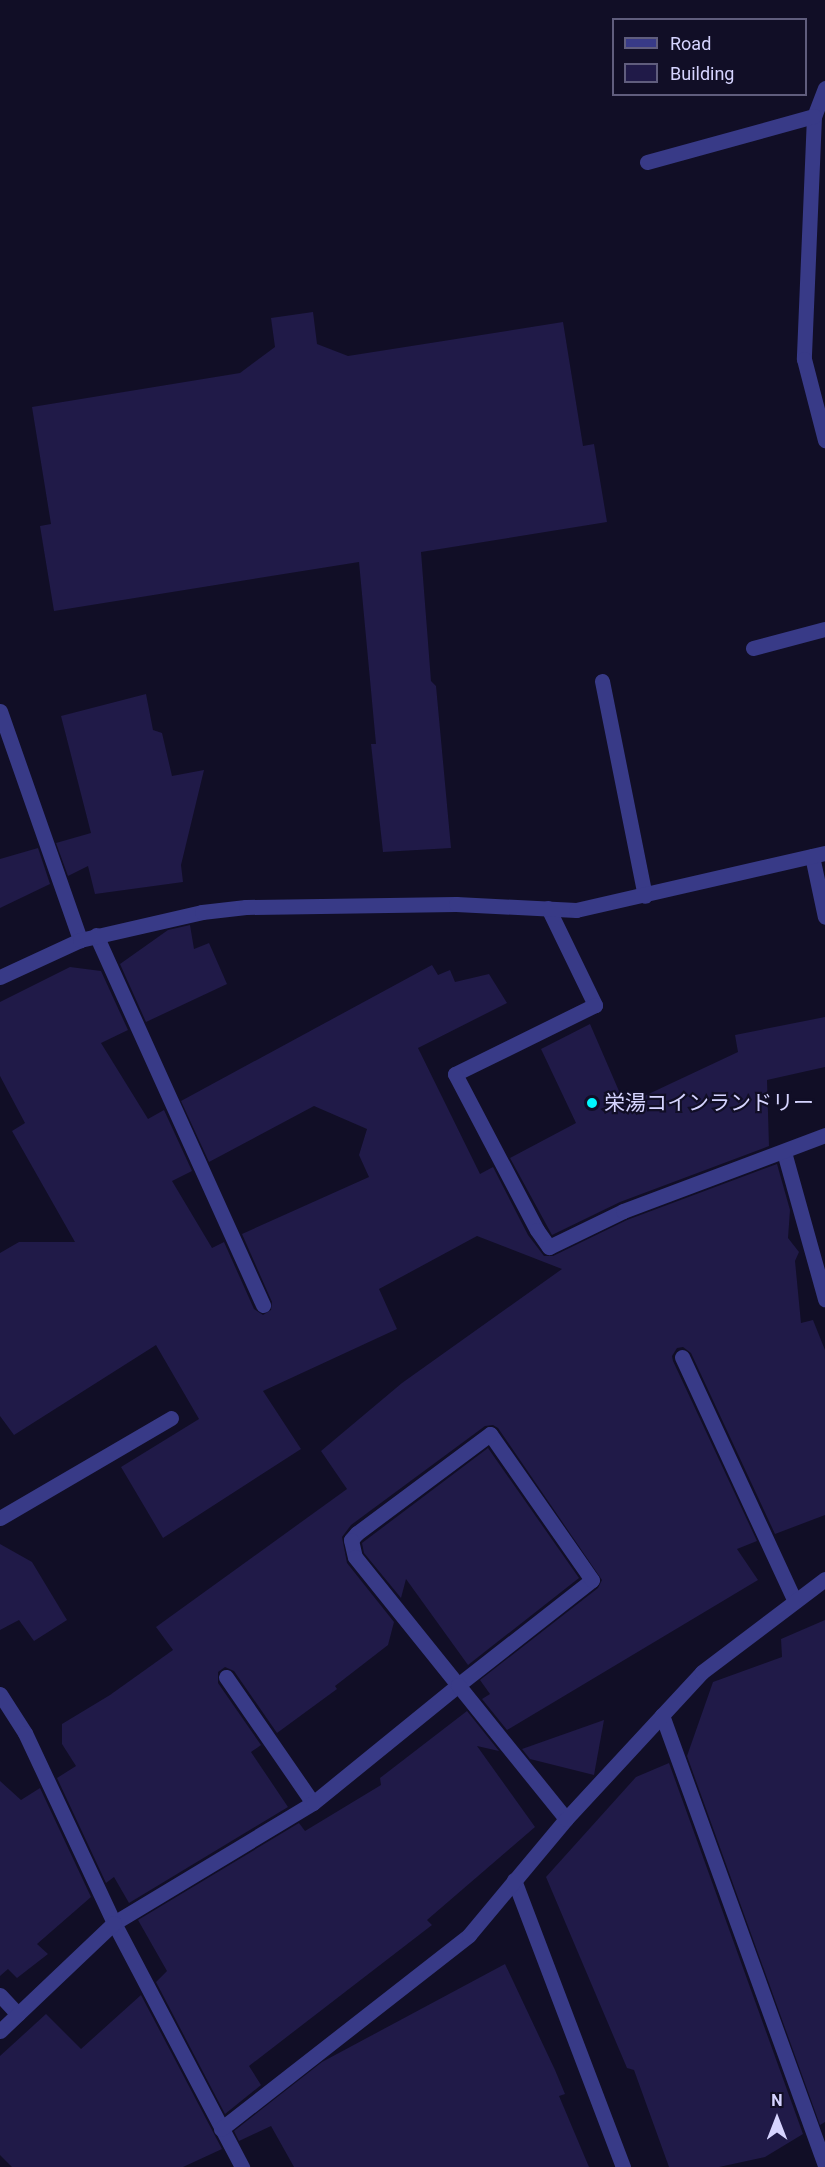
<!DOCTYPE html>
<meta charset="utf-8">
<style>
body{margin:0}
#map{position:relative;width:825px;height:2167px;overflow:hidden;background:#110e26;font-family:Roboto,"Noto Sans JP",sans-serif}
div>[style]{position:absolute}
.building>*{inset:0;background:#201a48}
.service>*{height:15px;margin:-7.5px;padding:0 7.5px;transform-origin:7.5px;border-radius:7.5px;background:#383a87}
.minor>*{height:15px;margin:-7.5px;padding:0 7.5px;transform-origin:7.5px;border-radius:7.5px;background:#383a87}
.dots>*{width:16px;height:16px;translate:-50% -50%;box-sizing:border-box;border:3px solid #110e26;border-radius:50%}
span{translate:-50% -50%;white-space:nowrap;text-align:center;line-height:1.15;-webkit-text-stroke:4.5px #110e26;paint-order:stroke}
.poi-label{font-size:21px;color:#d6d4ff}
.left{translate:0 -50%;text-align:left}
.legend{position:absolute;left:612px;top:18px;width:195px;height:78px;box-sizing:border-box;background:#110e26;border:2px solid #605d7d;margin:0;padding:8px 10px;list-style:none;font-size:18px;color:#d6d4ff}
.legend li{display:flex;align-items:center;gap:12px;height:30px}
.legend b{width:30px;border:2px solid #605d7d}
.north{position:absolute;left:747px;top:2089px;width:60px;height:60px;-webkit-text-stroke:4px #110e26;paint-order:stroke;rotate:0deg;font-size:16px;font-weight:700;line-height:24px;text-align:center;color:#d6d4ff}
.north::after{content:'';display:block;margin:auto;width:21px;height:27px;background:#d6d4ff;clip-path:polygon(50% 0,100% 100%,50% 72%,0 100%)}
</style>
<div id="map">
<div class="building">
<i style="clip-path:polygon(313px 312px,317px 344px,348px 356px,563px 322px,583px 446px,594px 444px,607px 522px,421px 552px,431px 681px,436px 686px,451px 848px,383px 852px,371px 744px,376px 744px,359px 562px,54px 611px,40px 526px,51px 524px,32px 407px,240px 373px,275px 347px,271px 318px)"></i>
<i style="clip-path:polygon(146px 694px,153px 730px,162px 733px,172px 776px,204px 770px,181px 865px,183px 882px,95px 894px,88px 866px,68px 876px,56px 843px,91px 833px,61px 716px)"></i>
<i style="clip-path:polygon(38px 848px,50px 884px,0 908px,0 859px)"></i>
<i style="clip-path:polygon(190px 925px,194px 949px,209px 943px,227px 984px,146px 1022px,120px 964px,168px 930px)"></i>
<i style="clip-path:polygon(432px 965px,438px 975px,450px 970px,455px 982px,489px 974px,507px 1003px,418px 1048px,480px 1174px,493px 1167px,528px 1235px,544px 1256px,553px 1256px,627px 1220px,777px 1164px,790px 1210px,788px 1238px,799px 1252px,795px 1261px,801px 1323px,813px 1320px,825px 1350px,825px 1515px,775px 1534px,691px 1353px,683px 1347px,677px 1348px,672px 1356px,673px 1361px,757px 1541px,737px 1549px,758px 1580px,507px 1730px,482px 1699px,490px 1694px,480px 1680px,598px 1588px,602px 1580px,498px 1428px,493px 1425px,485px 1426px,351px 1525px,342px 1537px,347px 1563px,394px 1622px,388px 1645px,335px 1686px,337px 1689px,277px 1733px,234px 1671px,225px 1667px,218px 1672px,218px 1683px,261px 1745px,251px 1752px,288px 1807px,129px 1903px,114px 1877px,106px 1883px,57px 1778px,76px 1766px,62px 1744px,62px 1724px,110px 1695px,173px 1650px,156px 1627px,347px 1489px,321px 1451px,402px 1383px,562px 1269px,477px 1236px,379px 1289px,397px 1329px,263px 1391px,301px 1449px,163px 1538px,121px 1467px,199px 1419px,156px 1345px,14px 1435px,0 1416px,0 1253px,19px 1242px,75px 1242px,12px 1131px,25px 1123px,0 1076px,0 1002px,70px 967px,101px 971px,128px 1030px,101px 1043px,148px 1119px,164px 1110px,192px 1171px,172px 1181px,212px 1248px,224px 1242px,254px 1309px,263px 1315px,271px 1310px,272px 1302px,242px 1234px,369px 1177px,359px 1155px,367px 1129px,314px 1106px,209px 1162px,181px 1101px)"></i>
<i style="clip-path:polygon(825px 1017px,825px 1067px,767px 1080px,769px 1146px,620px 1202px,552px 1235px,510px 1158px,576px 1123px,541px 1049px,590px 1024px,625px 1105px,738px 1052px,735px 1035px)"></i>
<i style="clip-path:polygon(488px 1448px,579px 1578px,468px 1665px,406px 1579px,401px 1598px,364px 1553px,362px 1543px)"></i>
<i style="clip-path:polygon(0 1544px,32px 1562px,67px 1620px,34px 1641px,19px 1620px,0 1630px)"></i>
<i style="clip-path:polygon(825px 1620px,825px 2122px,820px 2125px,687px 1756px,713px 1682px,782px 1657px,781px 1639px)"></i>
<i style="clip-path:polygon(467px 1711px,499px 1751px,477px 1746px,535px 1827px,427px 1920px,432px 1925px,249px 2066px,261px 2085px,225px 2114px,156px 1982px,167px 1971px,138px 1920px,299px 1823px,305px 1831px,381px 1785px,380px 1778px)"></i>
<i style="clip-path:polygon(604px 1720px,594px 1775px,530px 1759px,522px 1749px)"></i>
<i style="clip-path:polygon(669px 1763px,803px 2134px,765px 2157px,719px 2167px,669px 2167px,634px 2070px,627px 2068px,546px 1877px,636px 1777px)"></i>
<i style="clip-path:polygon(0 1781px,21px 1800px,40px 1788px,91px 1897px,37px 1944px,48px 1954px,17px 1978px,8px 1969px,0 1976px)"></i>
<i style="clip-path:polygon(505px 1964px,555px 2070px,565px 2094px,559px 2096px,589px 2167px,294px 2167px,271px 2126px,239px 2141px,234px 2131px,322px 2062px)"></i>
<i style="clip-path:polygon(141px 1995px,222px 2149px,183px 2167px,12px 2167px,0 2155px,0 2056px,46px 2014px,81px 2049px)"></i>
</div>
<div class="service">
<i style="left:753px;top:648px;width:74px;rotate:-14.8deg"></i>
<i style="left:602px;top:681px;width:219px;rotate:78.7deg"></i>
<i style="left:812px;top:856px;width:62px;rotate:78deg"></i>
<i style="left:548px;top:908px;width:108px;rotate:64.1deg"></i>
<i style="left:595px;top:1005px;width:156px;rotate:153.8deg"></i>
<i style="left:455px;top:1074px;width:176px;rotate:62.3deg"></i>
<i style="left:537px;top:1230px;width:21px;rotate:55deg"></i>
<i style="left:96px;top:935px;width:406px;rotate:65.7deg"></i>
<i style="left:784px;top:1152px;width:153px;rotate:74.4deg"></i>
<i style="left:682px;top:1357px;width:269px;rotate:65.2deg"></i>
<i style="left:226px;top:1677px;width:153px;rotate:55.4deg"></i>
<i style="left:114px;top:1923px;width:232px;rotate:-31.1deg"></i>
<i style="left:313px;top:1803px;width:187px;rotate:-39.1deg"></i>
<i style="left:458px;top:1685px;width:170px;rotate:-38.1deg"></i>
<i style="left:592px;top:1580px;width:178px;rotate:-124.9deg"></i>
<i style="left:490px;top:1434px;width:166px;rotate:143.3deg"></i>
<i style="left:357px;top:1533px;width:9px;rotate:131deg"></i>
<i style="left:351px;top:1540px;width:17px;rotate:77deg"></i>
<i style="left:355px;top:1557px;width:164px;rotate:51.2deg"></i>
<i style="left:458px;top:1685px;width:172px;rotate:51.1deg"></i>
<i style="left:0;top:1995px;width:26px;rotate:47deg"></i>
</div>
<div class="minor">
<i style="left:825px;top:88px;width:30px;rotate:111deg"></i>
<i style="left:814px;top:116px;width:243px;rotate:92.4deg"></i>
<i style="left:804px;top:359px;width:84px;rotate:75.5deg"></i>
<i style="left:647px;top:162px;width:173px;rotate:-15.4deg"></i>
<i style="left:0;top:711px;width:243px;rotate:70.7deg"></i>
<i style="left:0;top:977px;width:88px;rotate:-24.8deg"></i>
<i style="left:80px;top:940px;width:125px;rotate:-12.9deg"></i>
<i style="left:202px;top:912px;width:44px;rotate:-6.5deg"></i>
<i style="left:246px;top:907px;width:210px;rotate:-0.8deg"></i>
<i style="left:456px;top:904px;width:120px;rotate:2.9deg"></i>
<i style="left:576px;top:910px;width:255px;rotate:-12.9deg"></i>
<i style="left:549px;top:1247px;width:82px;rotate:-25.9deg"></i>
<i style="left:623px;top:1211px;width:216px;rotate:-20.6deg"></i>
<i style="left:0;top:1518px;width:198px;rotate:-30.3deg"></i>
<i style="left:0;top:1694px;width:46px;rotate:57.3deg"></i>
<i style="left:25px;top:1733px;width:210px;rotate:64.9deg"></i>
<i style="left:114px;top:1923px;width:276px;rotate:62.3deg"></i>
<i style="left:662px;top:1715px;width:480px;rotate:70.1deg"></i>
<i style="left:514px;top:1880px;width:307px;rotate:69.2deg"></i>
<i style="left:0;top:2031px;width:157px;rotate:-43.5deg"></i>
<i style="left:221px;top:2129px;width:315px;rotate:-38deg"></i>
<i style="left:469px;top:1935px;width:151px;rotate:-50.1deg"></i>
<i style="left:566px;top:1819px;width:200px;rotate:-47.2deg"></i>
<i style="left:702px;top:1672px;width:154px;rotate:-37.1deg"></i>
</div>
<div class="dots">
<i style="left:592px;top:1103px;background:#00f7ff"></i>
</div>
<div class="poi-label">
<span class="left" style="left:604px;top:1103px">栄湯コインランドリー</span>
</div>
<ul class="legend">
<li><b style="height:8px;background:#383a87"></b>Road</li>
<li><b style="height:16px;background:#201a48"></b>Building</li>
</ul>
<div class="north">N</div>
</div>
